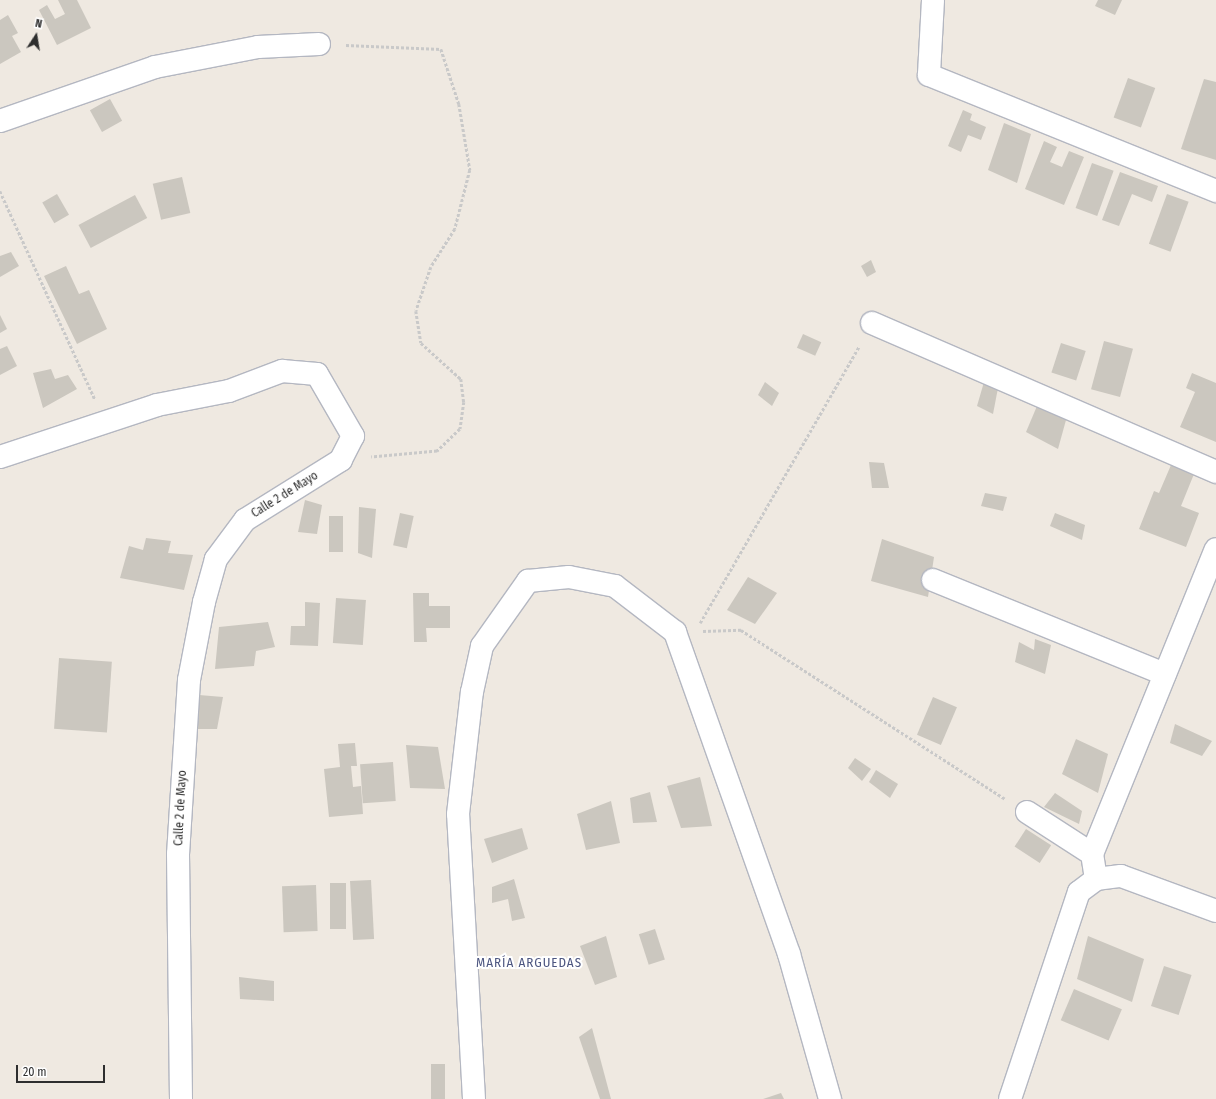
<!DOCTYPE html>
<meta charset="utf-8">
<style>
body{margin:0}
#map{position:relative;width:1216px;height:1099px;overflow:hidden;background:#efe9e1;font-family:"Fira Sans Condensed",sans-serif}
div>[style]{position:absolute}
.building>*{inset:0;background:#cbc7bf;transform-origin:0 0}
.path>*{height:2.5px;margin-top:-1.25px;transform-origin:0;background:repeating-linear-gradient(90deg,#c9c9c9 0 3px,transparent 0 5px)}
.roads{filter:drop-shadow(1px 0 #b4b7c1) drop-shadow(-1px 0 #b4b7c1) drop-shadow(0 1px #b4b7c1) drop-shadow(0 -1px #b4b7c1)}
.minor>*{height:22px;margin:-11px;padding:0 11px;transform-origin:11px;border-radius:11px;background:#fff}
.tertiary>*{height:22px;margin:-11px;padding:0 11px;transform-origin:11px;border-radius:11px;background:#fff}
span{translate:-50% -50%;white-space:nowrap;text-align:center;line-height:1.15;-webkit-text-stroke:4px #fff;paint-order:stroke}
.street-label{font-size:12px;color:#2e2e2e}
.neighbourhood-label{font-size:13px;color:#4d5680;letter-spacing:1px}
.north{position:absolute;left:16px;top:16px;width:40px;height:40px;-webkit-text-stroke:3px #fff;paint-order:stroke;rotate:12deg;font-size:11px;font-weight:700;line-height:16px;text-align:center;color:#2e2e2e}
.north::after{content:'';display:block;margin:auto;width:14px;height:18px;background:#2e2e2e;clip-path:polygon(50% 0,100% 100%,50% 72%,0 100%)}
.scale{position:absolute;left:16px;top:1065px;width:89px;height:18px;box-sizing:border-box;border:2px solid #2e2e2e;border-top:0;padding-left:5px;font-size:12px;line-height:14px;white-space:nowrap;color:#2e2e2e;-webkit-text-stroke:3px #fff;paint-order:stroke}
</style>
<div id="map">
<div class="building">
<i style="clip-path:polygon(58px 0,77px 0,91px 28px,57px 45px,39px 10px,47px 5px,55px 19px,65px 14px)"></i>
<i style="clip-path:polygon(1098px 0,1122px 0,1115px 15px,1095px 6px)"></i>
<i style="clip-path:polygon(8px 15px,18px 33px,12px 36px,21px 52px,0 64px,0 20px)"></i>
<i style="left:1128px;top:78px;width:29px;height:42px;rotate:20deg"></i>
<i style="clip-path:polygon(1204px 79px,1216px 82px,1216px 160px,1181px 149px)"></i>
<i style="left:110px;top:99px;width:25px;height:23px;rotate:61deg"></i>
<i style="clip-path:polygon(963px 110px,972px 114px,970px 120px,986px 127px,981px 140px,968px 135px,961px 152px,948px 146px)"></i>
<i style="clip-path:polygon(1004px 123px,1031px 134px,1017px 183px,988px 170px)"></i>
<i style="clip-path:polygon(1044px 141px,1057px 147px,1050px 162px,1062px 167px,1069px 151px,1084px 157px,1064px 205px,1025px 189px)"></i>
<i style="left:1092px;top:163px;width:23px;height:48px;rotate:20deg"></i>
<i style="clip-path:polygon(1120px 172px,1158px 186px,1152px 202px,1132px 194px,1119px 226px,1102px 220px)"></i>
<i style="left:182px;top:177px;width:37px;height:30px;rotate:77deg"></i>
<i style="left:57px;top:194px;width:24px;height:17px;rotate:60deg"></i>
<i style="left:1167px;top:194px;width:23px;height:53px;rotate:20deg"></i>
<i style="left:135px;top:195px;width:26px;height:64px;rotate:62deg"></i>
<i style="clip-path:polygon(11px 252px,19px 266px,0 277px,0 256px)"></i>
<i style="clip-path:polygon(871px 260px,876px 272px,867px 277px,861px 266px)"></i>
<i style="clip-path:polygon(66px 266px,79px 294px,89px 290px,107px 329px,77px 344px,44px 276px)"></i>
<i style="clip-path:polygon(0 315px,7px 329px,0 333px)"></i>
<i style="left:803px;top:334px;width:20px;height:15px;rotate:24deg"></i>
<i style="left:1104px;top:341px;width:30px;height:50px;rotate:15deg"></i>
<i style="left:1061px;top:343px;width:26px;height:31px;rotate:18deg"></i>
<i style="clip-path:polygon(7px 346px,17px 366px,0 375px,0 349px)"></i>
<i style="clip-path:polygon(51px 369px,55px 379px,68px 375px,77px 389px,43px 408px,33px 373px)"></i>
<i style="clip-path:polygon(1192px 373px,1216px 383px,1216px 442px,1180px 427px,1195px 392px,1186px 388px)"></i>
<i style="clip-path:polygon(765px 382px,779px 393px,772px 406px,758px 395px)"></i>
<i style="clip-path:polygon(984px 382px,998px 388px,993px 414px,977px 406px)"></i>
<i style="clip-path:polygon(1037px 406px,1066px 420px,1058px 449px,1026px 432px)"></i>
<i style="clip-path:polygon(869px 462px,884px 463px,889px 488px,872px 488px)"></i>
<i style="clip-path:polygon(1171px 465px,1194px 474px,1181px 506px,1199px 513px,1186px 547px,1139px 529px,1154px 491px,1159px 493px)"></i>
<i style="clip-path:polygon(985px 493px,1007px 497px,1003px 511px,981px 506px)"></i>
<i style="clip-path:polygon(305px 500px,322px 505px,317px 534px,298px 532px)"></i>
<i style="clip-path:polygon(359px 507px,376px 509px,372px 558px,358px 553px)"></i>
<i style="left:400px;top:513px;width:14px;height:33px;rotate:12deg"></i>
<i style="clip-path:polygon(1055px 513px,1085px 525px,1082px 540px,1050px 526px)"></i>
<i style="left:329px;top:516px;width:14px;height:36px"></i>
<i style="clip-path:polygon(146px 538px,171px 541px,168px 553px,193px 555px,184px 590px,120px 578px,129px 546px,143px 550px)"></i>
<i style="clip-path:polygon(882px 539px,934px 557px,928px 597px,871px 581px)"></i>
<i style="clip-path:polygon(748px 577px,777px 593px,755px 624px,727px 610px)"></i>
<i style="clip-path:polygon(413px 593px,429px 593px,429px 606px,450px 606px,450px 628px,426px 628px,427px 642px,414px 642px)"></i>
<i style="left:336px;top:598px;width:30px;height:45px;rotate:4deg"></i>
<i style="clip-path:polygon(305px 602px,320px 603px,318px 646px,290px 645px,291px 626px,305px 626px)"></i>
<i style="clip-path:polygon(268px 622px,275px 647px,256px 651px,254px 666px,215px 669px,219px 627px)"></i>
<i style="clip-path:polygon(1035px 639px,1051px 645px,1045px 674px,1015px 662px,1019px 642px,1034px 650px)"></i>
<i style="left:59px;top:658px;width:53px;height:71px;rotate:4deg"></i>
<i style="clip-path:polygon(199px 695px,223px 697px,217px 729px,198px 729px)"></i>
<i style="left:933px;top:697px;width:26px;height:41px;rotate:23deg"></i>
<i style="clip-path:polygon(1175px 724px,1212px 741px,1202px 756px,1170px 743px)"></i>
<i style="clip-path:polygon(1076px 739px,1108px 754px,1098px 793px,1062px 774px)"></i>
<i style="clip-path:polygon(355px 743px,357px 766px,351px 766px,353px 787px,361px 786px,363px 814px,329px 817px,324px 769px,340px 767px,338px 744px)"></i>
<i style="clip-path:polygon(406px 745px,438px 747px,445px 789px,410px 788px)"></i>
<i style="clip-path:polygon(855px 758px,871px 769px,862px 781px,848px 768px)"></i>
<i style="left:393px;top:762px;width:39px;height:33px;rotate:86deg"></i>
<i style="clip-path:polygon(876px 770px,898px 784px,890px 798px,869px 782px)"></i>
<i style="clip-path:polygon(700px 777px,712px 826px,681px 828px,667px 786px)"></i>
<i style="clip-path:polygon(650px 792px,657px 822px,633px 823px,630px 798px)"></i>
<i style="clip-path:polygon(1055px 793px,1082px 811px,1079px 824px,1044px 807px)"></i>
<i style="clip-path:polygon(611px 801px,620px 843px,586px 850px,577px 814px)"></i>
<i style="clip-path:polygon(522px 828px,528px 849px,492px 863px,484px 839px)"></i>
<i style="left:1026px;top:829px;width:30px;height:21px;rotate:33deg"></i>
<i style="clip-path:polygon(514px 879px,525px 918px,512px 921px,508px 899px,492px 903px,492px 887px)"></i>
<i style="left:371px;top:880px;width:59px;height:21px;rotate:87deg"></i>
<i style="left:330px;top:883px;width:16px;height:46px"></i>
<i style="left:316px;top:885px;width:46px;height:34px;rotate:88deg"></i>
<i style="left:655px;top:929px;width:32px;height:17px;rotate:72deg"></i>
<i style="clip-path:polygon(606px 936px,617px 977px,595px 985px,580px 946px)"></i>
<i style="clip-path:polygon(1088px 936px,1144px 959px,1132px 1002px,1077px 979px)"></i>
<i style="left:1164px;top:966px;width:29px;height:42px;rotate:18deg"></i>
<i style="clip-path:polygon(239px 977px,274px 981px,274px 1001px,240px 999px)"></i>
<i style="left:1074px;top:989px;width:52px;height:34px;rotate:23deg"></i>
<i style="clip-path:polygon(592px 1028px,611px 1099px,600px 1099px,579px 1037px)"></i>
<i style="left:431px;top:1064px;width:14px;height:35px"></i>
<i style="clip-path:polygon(781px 1093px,784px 1099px,763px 1099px)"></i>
</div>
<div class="path">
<i style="left:346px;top:45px;width:95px;rotate:2.4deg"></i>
<i style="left:441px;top:49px;width:58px;rotate:71.9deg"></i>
<i style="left:459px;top:104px;width:67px;rotate:80.5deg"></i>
<i style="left:470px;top:170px;width:61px;rotate:104.3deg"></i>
<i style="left:455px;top:229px;width:45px;rotate:122.3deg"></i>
<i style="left:431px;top:267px;width:46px;rotate:108.8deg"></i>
<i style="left:416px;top:311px;width:32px;rotate:81deg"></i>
<i style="left:421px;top:343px;width:54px;rotate:42deg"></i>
<i style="left:461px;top:379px;width:23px;rotate:83deg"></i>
<i style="left:464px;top:402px;width:27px;rotate:98deg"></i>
<i style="left:460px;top:429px;width:32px;rotate:136deg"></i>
<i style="left:437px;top:451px;width:66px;rotate:174.8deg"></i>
<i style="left:0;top:191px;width:229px;rotate:65.5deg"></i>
<i style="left:700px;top:623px;width:319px;rotate:-60.1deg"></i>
<i style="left:703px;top:631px;width:38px;rotate:-2deg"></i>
<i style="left:741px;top:630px;width:313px;rotate:32.6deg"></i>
</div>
<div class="roads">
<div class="minor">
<i style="left:933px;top:0;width:75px;rotate:93.1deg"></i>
<i style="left:929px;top:75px;width:310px;rotate:22deg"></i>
<i style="left:0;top:121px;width:164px;rotate:-19.2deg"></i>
<i style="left:155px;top:67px;width:105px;rotate:-11deg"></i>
<i style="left:258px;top:47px;width:61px;rotate:-2.8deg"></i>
<i style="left:872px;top:323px;width:375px;rotate:23.4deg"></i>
<i style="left:0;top:457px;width:165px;rotate:-18.3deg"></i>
<i style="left:157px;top:405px;width:73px;rotate:-11deg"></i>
<i style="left:229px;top:391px;width:57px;rotate:-20.7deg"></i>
<i style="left:282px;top:371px;width:35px;rotate:5deg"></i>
<i style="left:317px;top:374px;width:72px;rotate:59.9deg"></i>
<i style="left:353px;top:436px;width:27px;rotate:117deg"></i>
<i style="left:341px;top:460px;width:113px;rotate:148deg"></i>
<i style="left:245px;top:520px;width:49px;rotate:126.6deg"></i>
<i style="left:216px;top:559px;width:45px;rotate:105.6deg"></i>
<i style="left:204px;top:602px;width:79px;rotate:100.9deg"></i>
<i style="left:189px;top:680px;width:174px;rotate:93.6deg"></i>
<i style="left:178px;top:854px;width:245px;rotate:89.3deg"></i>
<i style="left:933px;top:580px;width:250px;rotate:22.1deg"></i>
<i style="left:1027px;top:812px;width:77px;rotate:32.9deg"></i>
<i style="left:1096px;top:879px;width:25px;rotate:-99deg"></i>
<i style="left:1092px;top:854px;width:329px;rotate:-67.9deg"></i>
<i style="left:474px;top:1099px;width:285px;rotate:-93.2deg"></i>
<i style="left:458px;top:814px;width:123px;rotate:-83.5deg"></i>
<i style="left:472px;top:692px;width:47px;rotate:-77.7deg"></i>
<i style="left:482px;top:646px;width:80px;rotate:-54.7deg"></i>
<i style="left:528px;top:581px;width:41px;rotate:-5.6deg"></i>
<i style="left:569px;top:577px;width:47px;rotate:11.1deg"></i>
<i style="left:615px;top:586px;width:76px;rotate:37.5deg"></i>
<i style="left:675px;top:632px;width:342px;rotate:70.5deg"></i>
<i style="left:789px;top:954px;width:151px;rotate:74.2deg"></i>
</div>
<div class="tertiary">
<i style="left:1010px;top:1099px;width:218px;rotate:-71.6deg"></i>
<i style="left:1079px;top:892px;width:21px;rotate:-37deg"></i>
<i style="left:1096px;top:879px;width:25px;rotate:-7deg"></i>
<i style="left:1121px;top:876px;width:101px;rotate:20.2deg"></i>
</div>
</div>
<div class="street-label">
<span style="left:285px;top:495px;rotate:-32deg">Calle 2 de Mayo</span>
<span style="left:181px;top:808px;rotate:-87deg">Calle 2 de Mayo</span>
</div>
<div class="neighbourhood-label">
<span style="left:529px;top:963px">MARÍA ARGUEDAS</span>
</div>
<div class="north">N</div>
<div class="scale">20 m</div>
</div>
